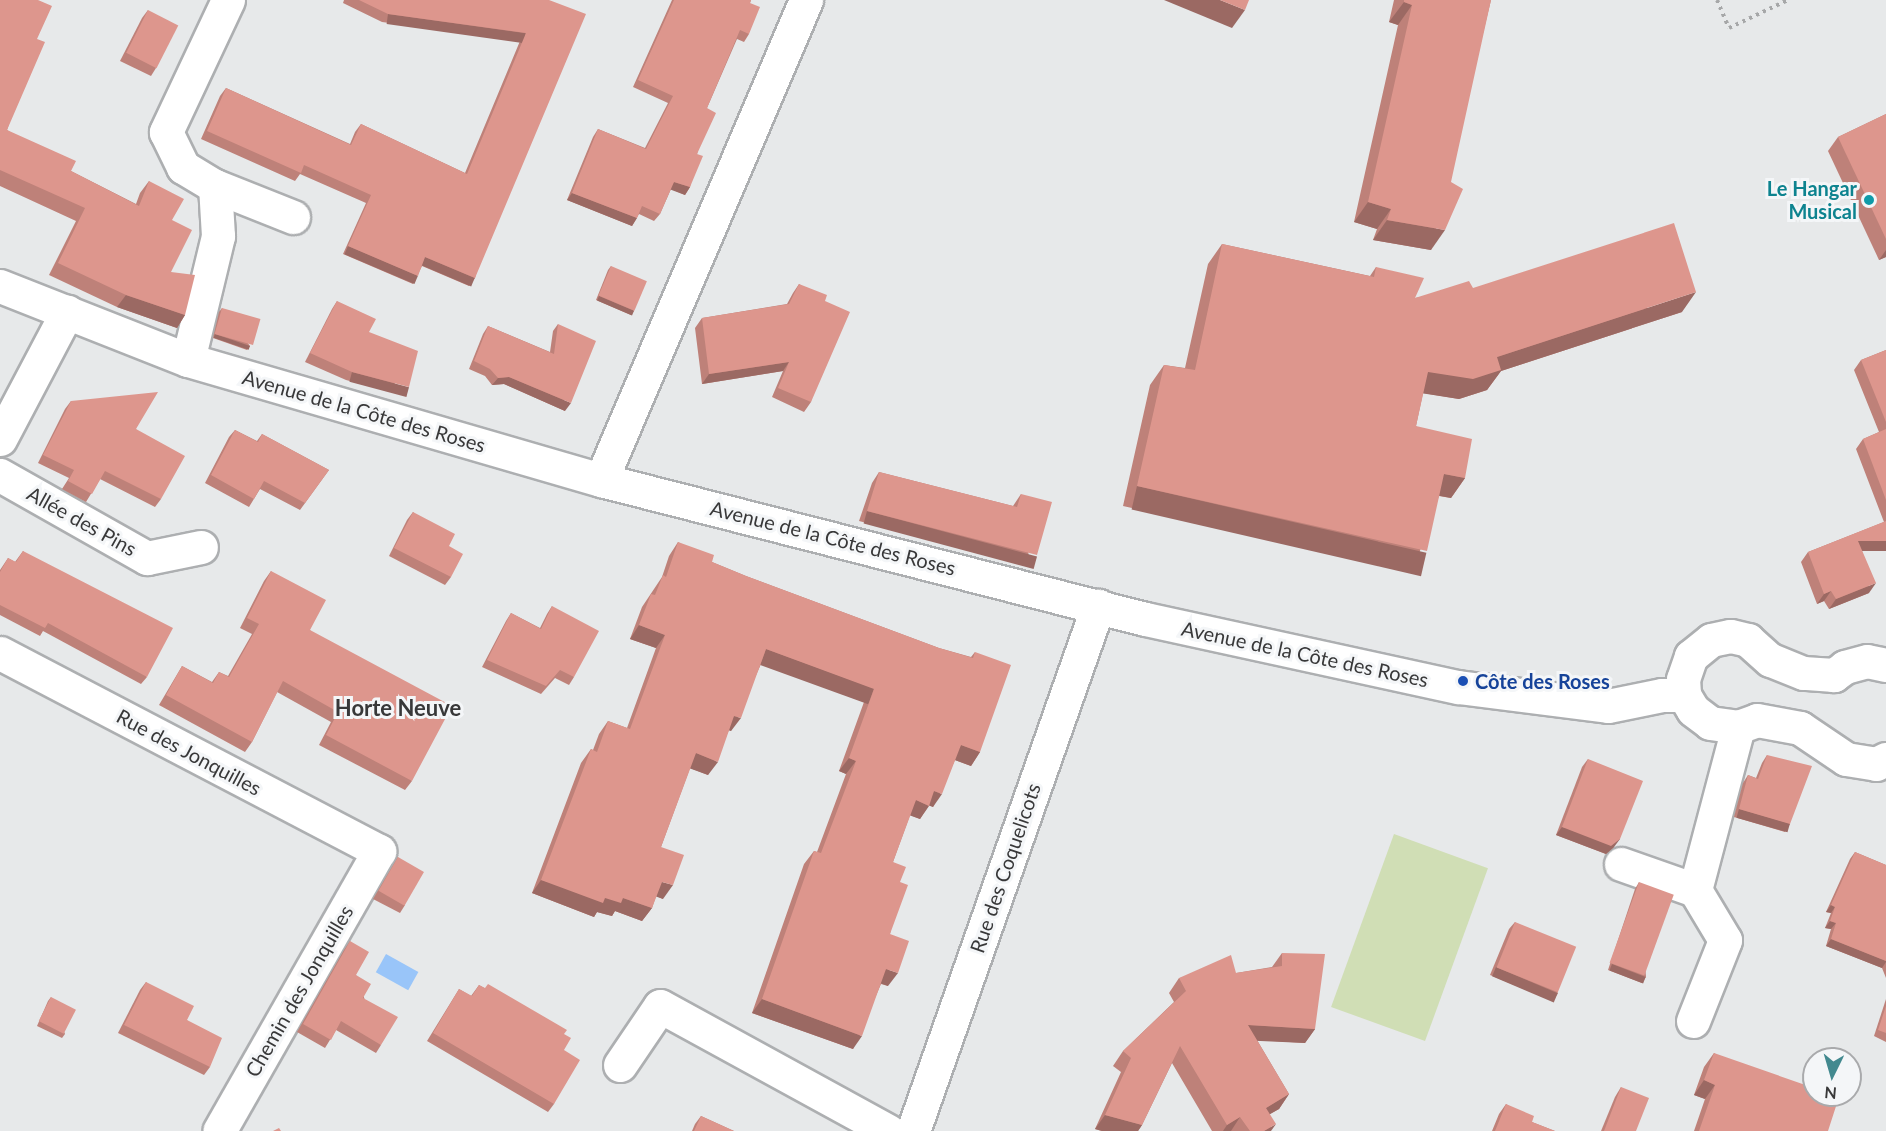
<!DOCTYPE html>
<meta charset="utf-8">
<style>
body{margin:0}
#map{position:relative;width:1886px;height:1131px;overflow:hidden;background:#e7e9ea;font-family:Lato,sans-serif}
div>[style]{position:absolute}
.green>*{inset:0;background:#d0deb5;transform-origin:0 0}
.water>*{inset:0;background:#99c5f9;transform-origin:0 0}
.path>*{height:4px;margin-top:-2px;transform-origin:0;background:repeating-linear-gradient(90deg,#a6a7a8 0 3px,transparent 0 7.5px)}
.roads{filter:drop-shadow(2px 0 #adafb1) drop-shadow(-2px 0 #adafb1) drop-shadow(0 2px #adafb1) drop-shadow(0 -2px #adafb1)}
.minor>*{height:33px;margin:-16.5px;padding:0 16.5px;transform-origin:16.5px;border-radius:16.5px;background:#fff}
.wall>*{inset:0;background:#be8179}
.shaded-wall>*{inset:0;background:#9b6963;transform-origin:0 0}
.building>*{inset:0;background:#dd968d;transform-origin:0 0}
.dots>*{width:16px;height:16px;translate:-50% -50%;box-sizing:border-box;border:3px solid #f4f6f8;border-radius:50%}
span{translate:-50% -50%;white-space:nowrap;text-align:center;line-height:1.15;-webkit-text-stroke:6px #f4f6f8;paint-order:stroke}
.culture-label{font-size:20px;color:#0d838f;font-weight:700}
.right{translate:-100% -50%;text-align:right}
.street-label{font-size:20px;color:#383839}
.transit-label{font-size:20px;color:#164399;font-weight:700}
.left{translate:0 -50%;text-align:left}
.quarter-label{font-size:22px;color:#383839;font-weight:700}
.north{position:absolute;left:1802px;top:1047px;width:60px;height:60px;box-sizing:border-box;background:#f4f6f8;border:2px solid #a9aaac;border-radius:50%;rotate:185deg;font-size:16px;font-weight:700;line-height:24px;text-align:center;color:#383839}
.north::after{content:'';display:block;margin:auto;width:21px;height:27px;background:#42898f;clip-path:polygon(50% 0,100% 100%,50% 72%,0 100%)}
</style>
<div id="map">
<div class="green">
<i style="left:1394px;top:834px;width:100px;height:184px;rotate:20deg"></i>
</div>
<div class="water">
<i style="left:386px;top:954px;width:37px;height:21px;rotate:29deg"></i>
</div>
<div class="path">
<i style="left:1717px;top:0;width:30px;rotate:67deg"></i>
<i style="left:1729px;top:28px;width:65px;rotate:-25.4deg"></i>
</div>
<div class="roads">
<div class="minor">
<i style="left:228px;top:0;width:146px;rotate:115.2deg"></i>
<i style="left:166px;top:132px;width:39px;rotate:64deg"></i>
<i style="left:183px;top:167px;width:37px;rotate:31deg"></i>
<i style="left:215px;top:186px;width:84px;rotate:21.7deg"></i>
<i style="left:0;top:286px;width:202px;rotate:21.5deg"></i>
<i style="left:188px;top:360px;width:430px;rotate:16.2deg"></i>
<i style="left:601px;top:480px;width:561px;rotate:14.33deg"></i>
<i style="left:1145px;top:619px;width:320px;rotate:12.3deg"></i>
<i style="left:1458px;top:687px;width:151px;rotate:7.2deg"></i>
<i style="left:1608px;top:706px;width:55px;rotate:-11.5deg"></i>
<i style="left:1662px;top:695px;width:22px"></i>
<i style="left:188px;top:360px;width:128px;rotate:-76.4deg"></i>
<i style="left:218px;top:236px;width:50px;rotate:-93.4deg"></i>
<i style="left:0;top:439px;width:144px;rotate:-62.2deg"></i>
<i style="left:0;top:475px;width:169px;rotate:29.5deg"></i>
<i style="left:147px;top:558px;width:55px;rotate:-11.5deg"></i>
<i style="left:601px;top:480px;width:522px;rotate:-66.87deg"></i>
<i style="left:0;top:653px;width:428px;rotate:27.6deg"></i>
<i style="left:379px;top:851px;width:322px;rotate:119.7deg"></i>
<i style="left:1886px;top:665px;width:19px;rotate:-168deg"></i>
<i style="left:1867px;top:661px;width:23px;rotate:165deg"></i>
<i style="left:1845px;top:667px;width:14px;rotate:144deg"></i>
<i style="left:1834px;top:675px;width:31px;rotate:-176deg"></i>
<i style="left:1803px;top:673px;width:35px;rotate:-158deg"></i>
<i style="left:1770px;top:660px;width:30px;rotate:-138deg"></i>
<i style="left:1748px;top:640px;width:18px;rotate:-167deg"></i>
<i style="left:1730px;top:636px;width:19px;rotate:168deg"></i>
<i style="left:1711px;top:640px;width:26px;rotate:141deg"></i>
<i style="left:1691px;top:656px;width:24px;rotate:109deg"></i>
<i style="left:1683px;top:679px;width:16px;rotate:86deg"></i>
<i style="left:1684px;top:695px;width:17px;rotate:59deg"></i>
<i style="left:1693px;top:710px;width:21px;rotate:37deg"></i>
<i style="left:1710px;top:723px;width:28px;rotate:8deg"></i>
<i style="left:1738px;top:727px;width:20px;rotate:-20deg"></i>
<i style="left:1757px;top:720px;width:44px;rotate:10.5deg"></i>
<i style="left:1800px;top:728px;width:55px;rotate:34deg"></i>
<i style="left:1846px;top:759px;width:30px;rotate:9deg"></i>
<i style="left:1876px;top:764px;width:11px;rotate:-27deg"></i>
<i style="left:1621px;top:864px;width:78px;rotate:19.4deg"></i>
<i style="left:1693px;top:1021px;width:87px;rotate:-68.4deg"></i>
<i style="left:1725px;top:940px;width:58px;rotate:-121deg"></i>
<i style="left:1695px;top:890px;width:169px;rotate:-75.2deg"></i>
<i style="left:620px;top:1065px;width:71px;rotate:-55.9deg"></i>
<i style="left:660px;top:1006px;width:260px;rotate:28.7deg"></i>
<i style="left:913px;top:1131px;width:557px;rotate:-70.59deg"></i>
</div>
</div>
<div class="wall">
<i style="clip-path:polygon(0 0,37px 39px,7px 130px,71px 171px,136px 204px,140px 193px,149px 181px,172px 220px,171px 272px,185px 315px,177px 328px,117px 307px,49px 275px,76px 221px,0 186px)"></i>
<i style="clip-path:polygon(344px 0,549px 0,475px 278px,469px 286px,422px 266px,413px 284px,343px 254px,366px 203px,300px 174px,295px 181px,201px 139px,220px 96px,226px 88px,350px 144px,355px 132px,361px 124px,465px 173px,520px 41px,382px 22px,343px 3px)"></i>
<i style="clip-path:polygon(672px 0,751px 0,750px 3px,749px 34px,744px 42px,737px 39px,707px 108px,690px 187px,685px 195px,671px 189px,660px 214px,654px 221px,639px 214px,632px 226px,567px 200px,593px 137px,598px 129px,645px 148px,668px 103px,633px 87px)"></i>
<i style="clip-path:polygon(1394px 0,1491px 0,1431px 250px,1373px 240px,1377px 229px,1354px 222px,1398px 25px,1389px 22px)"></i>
<i style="clip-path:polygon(148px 10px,156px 68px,151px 76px,120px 61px,142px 18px)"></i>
<i style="clip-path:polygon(1886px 114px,1886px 257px,1879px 260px,1828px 151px,1838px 137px)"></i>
<i style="clip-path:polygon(1222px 244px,1370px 276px,1376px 267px,1415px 298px,1473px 288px,1682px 312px,1501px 371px,1487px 390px,1459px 399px,1423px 393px,1416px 426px,1465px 478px,1451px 498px,1439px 496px,1413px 571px,1123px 506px,1150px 385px,1164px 365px,1185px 368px,1208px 264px)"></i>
<i style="clip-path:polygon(611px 266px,634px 311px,631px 315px,596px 300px,608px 270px)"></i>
<i style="clip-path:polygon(799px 284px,825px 301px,811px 402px,804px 412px,772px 397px,783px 371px,702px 384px,695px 328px,702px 318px,787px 304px,793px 293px)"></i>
<i style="clip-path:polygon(337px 301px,403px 395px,346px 380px,305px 362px,332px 309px)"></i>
<i style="clip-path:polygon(222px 308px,250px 346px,247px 350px,213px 338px,219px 312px)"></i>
<i style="clip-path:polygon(558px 324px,565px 411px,504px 384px,492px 385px,485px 376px,469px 369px,483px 334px,488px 326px,550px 352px,553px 331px)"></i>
<i style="clip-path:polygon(1886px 350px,1886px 551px,1862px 551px,1869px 593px,1829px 609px,1824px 601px,1817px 604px,1801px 562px,1808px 552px,1884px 522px,1856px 449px,1863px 439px,1879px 432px,1854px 370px,1861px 360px)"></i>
<i style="clip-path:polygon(71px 401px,136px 429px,161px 499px,155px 507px,100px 479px,86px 502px,62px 489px,69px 478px,38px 463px,65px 409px)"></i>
<i style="clip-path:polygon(235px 430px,257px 441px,262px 434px,329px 470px,300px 510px,260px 489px,249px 507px,205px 483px,229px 437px)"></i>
<i style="clip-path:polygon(879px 472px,1013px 506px,1021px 494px,1030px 566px,859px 521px,872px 483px)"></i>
<i style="clip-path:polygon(413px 512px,449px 546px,451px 577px,445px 585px,389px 556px,407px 520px)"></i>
<i style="clip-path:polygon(678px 542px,712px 562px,746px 576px,939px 648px,971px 657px,975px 652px,980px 752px,971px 766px,955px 760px,933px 807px,929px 805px,920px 819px,910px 815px,893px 862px,900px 882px,890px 934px,888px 986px,881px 984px,853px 1049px,752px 1013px,804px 864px,814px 851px,817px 852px,846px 774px,839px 771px,864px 702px,761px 664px,731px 731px,729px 730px,708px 775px,690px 768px,661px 847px,663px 899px,656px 896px,652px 908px,642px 921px,615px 911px,612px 916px,597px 912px,594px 917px,532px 893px,581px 763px,591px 749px,593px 750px,599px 734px,608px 721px,627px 728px,656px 648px,630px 639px,642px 607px,662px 577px,669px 556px)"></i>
<i style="clip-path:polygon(23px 551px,147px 677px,141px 684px,43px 631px,40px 636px,0 615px,0 570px,8px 558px,15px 562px)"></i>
<i style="clip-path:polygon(271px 571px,310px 630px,412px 781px,405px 790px,319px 745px,331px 722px,277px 692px,252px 742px,245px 752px,159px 705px,182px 666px,212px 682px,219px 672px,228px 676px,252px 634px,240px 628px,264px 581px)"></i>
<i style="clip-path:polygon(552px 606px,574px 677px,569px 685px,555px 678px,541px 694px,482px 667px,506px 621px,511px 613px,540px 628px,547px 614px)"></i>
<i style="clip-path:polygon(1767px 755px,1790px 824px,1785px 832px,1734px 817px,1743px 783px,1748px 775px,1756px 778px,1762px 763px)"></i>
<i style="clip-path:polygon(1588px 759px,1614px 847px,1606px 854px,1556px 835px,1582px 767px)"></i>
<i style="clip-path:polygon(1855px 852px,1886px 865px,1886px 978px,1882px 968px,1826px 946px,1831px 929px,1825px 928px,1831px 913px,1826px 912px,1850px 859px)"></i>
<i style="clip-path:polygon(398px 857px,405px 905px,400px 913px,373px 899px)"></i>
<i style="clip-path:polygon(1639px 882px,1646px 977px,1642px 983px,1608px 970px,1635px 889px)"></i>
<i style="clip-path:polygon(1515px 922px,1558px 993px,1553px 1001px,1490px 975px,1509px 929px)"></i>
<i style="clip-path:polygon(350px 941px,356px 975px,381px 1045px,376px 1053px,336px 1030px,325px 1048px,297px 1032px,344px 950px)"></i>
<i style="clip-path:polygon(1282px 953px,1315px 1029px,1305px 1043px,1257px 1040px,1289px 1094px,1279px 1109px,1270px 1114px,1271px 1131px,1212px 1131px,1172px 1063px,1142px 1125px,1138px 1131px,1102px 1131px,1095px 1129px,1121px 1072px,1113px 1066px,1123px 1051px,1174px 1002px,1169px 993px,1179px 978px,1236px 973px,1272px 967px)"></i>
<i style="clip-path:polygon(146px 982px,187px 1020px,210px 1067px,204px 1075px,118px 1033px,140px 990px)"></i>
<i style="clip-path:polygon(479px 985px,564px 1034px,564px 1050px,554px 1104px,548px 1112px,427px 1041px,459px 989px,471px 996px)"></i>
<i style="clip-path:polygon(51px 997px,65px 1034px,62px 1038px,37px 1026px,48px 1001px)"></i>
<i style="clip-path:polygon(1886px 999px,1886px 1042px,1874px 1036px)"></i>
<i style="clip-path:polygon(1714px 1053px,1828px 1131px,1694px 1131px,1705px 1099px,1694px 1095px,1704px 1067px)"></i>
<i style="clip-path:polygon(1621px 1087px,1636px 1131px,1601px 1131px,1615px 1097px)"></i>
<i style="clip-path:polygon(1506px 1104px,1532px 1122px,1555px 1131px,1492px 1131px,1499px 1114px)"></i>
<i style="clip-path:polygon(701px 1116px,734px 1131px,692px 1131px,695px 1124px)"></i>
</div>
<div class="shaded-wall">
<i style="clip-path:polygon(1164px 0,1220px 0,1245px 10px,1232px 28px)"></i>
<i style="clip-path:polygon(1404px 2px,1412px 5px,1398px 25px,1389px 22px)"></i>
<i style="left:388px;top:14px;width:139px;height:10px;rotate:8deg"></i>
<i style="clip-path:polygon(674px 182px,690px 187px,685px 195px,669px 189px)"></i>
<i style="clip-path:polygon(572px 193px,637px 218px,632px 226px,567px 200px)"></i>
<i style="clip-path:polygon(1368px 202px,1391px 209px,1377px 229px,1354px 222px)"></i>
<i style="clip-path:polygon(1387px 220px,1445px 230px,1431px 250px,1373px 240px)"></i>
<i style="left:348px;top:246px;width:76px;height:9px;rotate:23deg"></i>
<i style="clip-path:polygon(1886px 250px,1886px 257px,1879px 260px)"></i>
<i style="left:425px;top:257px;width:54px;height:9px;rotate:23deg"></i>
<i style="clip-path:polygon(1696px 292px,1682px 312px,1501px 371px,1487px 390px,1459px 399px,1414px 392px,1428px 372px,1497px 357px)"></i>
<i style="clip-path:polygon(126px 295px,185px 315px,177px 328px,117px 307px)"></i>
<i style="left:599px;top:296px;width:38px;height:5px;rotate:23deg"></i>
<i style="left:215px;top:334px;width:37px;height:4px;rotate:19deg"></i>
<i style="clip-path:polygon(789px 362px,783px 371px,702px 384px,709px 374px)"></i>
<i style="left:352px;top:372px;width:59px;height:10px;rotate:15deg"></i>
<i style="clip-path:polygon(509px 377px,571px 403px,565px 411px,504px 384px,492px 385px,498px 378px)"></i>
<i style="clip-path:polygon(1444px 474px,1465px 478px,1451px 498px,1430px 494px)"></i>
<i style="left:1137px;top:486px;width:297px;height:24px;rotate:13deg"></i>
<i style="left:867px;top:511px;width:176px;height:13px;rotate:15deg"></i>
<i style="clip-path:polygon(1858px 541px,1886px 541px,1886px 551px,1851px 551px)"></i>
<i style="clip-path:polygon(1876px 583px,1869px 593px,1829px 609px,1836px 599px)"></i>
<i style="clip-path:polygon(1831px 591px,1824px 601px,1817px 604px,1824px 594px)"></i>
<i style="clip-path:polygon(639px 625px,665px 635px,656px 648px,630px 639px)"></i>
<i style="left:766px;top:649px;width:115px;height:17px;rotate:20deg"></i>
<i style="clip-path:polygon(734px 716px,741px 718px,731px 731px,725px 729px)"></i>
<i style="clip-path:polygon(961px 745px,980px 752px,971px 766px,952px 759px)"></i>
<i style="clip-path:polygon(696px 753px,718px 762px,708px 775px,686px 767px)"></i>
<i style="clip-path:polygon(849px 758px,856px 761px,846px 774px,839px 771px)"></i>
<i style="clip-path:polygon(934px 791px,942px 794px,933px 807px,925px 804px)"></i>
<i style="clip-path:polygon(916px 800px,929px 806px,920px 819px,906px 814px)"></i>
<i style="left:1739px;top:809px;width:53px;height:9px;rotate:16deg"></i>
<i style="clip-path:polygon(1562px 827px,1620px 839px,1614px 847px,1606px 854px,1556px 835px)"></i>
<i style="clip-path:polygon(541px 880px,605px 898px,623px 898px,652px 908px,642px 921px,615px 911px,612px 916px,597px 912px,594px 917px,532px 893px)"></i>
<i style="clip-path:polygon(662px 882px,673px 885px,663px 899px,652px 895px)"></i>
<i style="clip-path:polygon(1831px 905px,1835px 907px,1831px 913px,1826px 912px)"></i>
<i style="clip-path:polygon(1830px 921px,1836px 923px,1831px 929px,1825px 928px)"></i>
<i style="clip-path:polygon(1831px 939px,1886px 961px,1886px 962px,1882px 968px,1826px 946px)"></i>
<i style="left:1612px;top:964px;width:36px;height:7px;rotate:21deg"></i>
<i style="left:1496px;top:967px;width:67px;height:10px;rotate:23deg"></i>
<i style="clip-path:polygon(886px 969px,898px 973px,888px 986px,877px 982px)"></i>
<i style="clip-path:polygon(762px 999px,862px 1036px,853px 1049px,752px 1013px)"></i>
<i style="clip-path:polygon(1248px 1025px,1315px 1029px,1305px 1043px,1238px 1040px)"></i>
<i style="clip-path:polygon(1704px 1080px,1715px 1085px,1705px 1099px,1694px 1095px)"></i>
<i style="clip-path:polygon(1289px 1094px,1279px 1109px,1256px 1122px,1266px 1108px)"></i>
<i style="clip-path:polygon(1105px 1115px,1142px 1125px,1138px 1131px,1102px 1131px,1095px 1129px)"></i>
<i style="clip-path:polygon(1240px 1117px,1231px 1131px,1223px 1131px,1227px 1125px)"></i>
<i style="clip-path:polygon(1276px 1124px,1271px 1131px,1264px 1131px)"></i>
</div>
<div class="building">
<i style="clip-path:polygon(0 0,38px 0,52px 6px,37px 39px,45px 42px,7px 130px,76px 161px,71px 171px,139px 206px,149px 181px,184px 199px,172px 220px,192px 230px,171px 272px,195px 275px,185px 315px,126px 295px,58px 263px,85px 208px,0 170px)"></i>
<i style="clip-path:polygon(359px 0,549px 0,586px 14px,475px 278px,425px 257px,418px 276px,348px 246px,371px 195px,304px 165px,301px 173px,207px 131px,226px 88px,351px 145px,361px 124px,467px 174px,526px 33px,388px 14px)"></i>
<i style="clip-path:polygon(674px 0,751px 0,750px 3px,760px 7px,749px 34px,740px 30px,707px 108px,716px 113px,697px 154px,703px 156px,690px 187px,674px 182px,660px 214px,642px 206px,637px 218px,572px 193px,598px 129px,646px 149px,673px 96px,638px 80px)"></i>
<i style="clip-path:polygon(1220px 0,1249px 0,1245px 10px)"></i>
<i style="clip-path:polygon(1404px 0,1491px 0,1451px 182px,1463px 189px,1445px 230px,1387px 220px,1391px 209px,1368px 202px,1412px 5px,1404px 2px)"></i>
<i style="left:148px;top:10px;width:34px;height:48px;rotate:27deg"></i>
<i style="clip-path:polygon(1886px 114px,1886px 239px,1838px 137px)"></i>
<i style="clip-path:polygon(1674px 223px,1696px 292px,1497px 357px,1501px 370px,1473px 379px,1428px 372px,1416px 426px,1472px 439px,1465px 478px,1444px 474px,1427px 551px,1137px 486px,1164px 365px,1195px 370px,1222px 244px,1374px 277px,1376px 267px,1424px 278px,1415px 298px,1469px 281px,1473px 288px)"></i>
<i style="left:611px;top:266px;width:39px;height:32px;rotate:23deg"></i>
<i style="clip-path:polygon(799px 284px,827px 295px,825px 301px,850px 312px,811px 402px,778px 388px,789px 362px,709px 374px,702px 318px,789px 304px)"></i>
<i style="clip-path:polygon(337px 301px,376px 319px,369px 332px,418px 351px,409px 387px,352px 372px,310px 353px)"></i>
<i style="left:222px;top:308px;width:40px;height:27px;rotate:16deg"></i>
<i style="clip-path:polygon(558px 324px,596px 341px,571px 403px,509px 377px,498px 378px,490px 369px,474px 361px,488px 326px,554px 354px)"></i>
<i style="clip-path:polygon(1886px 350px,1886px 422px,1861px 360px)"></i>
<i style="clip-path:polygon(158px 392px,136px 429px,185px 456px,161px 499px,105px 471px,92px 494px,68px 481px,74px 470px,43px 455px,71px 401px)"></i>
<i style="clip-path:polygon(1886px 429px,1886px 500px,1863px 439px)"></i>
<i style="clip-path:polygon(235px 430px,258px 442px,262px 434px,329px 470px,305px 503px,264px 481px,254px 499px,211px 475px)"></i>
<i style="clip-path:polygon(879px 472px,1017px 507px,1021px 494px,1052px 502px,1037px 555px,867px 511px)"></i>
<i style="clip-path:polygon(413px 512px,455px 534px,449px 546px,463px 554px,451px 577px,394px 548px)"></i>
<i style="clip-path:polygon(1886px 521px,1886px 541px,1858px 541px,1876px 583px,1836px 599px,1831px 591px,1824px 594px,1808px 552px)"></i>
<i style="clip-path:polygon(678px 542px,714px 555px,712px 562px,746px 576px,939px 648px,973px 658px,975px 652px,1011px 665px,980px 752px,961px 745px,942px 794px,934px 791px,929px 806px,916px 800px,893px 862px,906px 867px,900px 882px,908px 885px,890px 934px,909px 941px,898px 973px,886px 969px,862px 1036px,762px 999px,814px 851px,821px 853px,856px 761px,849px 758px,874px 689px,766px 649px,741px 718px,734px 716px,718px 762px,696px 753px,661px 847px,684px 855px,673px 885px,662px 882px,652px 908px,623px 898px,621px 903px,605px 898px,603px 903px,541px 880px,591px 749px,597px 752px,608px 721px,630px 729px,665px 635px,639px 625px,651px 594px,655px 595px,663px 575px,666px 577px)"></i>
<i style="clip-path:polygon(23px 551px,173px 628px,147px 677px,48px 623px,45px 628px,0 605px,0 572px,8px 558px,16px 562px)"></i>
<i style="clip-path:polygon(271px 571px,326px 600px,310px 630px,452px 706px,412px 781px,326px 735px,338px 712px,283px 681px,252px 742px,166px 695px,182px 666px,213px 683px,219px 672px,229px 677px,259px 624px,247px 618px)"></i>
<i style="clip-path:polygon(552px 606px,599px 631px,574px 677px,560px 670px,546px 686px,487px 660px,511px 613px,541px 629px)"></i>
<i style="clip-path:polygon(1767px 755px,1812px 766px,1790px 824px,1739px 809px,1748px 775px,1758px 779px)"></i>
<i style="clip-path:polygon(1588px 759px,1643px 781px,1620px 839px,1611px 846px,1562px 827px)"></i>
<i style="clip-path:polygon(1855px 852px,1886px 865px,1886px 961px,1831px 939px,1836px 923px,1830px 921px,1835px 907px,1831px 905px)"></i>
<i style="left:398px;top:857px;width:30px;height:39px;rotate:30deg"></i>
<i style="left:1639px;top:882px;width:37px;height:86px;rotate:20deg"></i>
<i style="left:1515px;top:922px;width:66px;height:49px;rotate:22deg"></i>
<i style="clip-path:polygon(350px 941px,369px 952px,356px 975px,371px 984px,363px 998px,398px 1017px,381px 1045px,341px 1021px,331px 1040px,303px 1024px)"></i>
<i style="clip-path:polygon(1282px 953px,1325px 954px,1315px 1029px,1248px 1025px,1289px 1094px,1266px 1108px,1276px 1124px,1264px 1131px,1250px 1131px,1240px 1117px,1227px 1125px,1180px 1046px,1142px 1125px,1105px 1115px,1131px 1058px,1123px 1051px,1186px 991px,1179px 978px,1231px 955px,1236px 973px,1282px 966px)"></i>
<i style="clip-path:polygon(146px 982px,194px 1006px,187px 1020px,222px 1038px,210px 1067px,124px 1025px)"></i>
<i style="clip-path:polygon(488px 984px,567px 1030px,564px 1034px,571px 1038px,564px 1050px,580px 1060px,554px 1104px,433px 1033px,459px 989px,472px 996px,479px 985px,485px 988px)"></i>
<i style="left:51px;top:997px;width:28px;height:27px;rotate:27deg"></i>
<i style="clip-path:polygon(1886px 1006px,1886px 1033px,1878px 1030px)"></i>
<i style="clip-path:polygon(1714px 1053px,1814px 1088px,1814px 1095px,1834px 1095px,1839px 1097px,1828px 1131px,1699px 1131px,1715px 1085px,1704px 1080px)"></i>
<i style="clip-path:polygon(1621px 1087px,1649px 1098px,1636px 1131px,1604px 1131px)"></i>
<i style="clip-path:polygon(1506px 1104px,1534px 1116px,1532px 1122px,1555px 1131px,1495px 1131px)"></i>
<i style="clip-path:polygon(701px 1116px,734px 1131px,694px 1131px)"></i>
<i style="clip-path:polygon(279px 1128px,281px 1131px,273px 1131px)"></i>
</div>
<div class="dots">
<i style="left:1869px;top:200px;background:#0f9aa8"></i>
<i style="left:1463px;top:681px;background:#1a4fb4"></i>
</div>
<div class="culture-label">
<span class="right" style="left:1857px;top:200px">Le Hangar<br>Musical</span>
</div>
<div class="street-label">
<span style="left:364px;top:411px;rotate:16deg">Avenue de la Côte des Roses</span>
<span style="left:82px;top:521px;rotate:29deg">Allée des Pins</span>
<span style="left:833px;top:538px;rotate:14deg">Avenue de la Côte des Roses</span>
<span style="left:1305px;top:654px;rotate:12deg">Avenue de la Côte des Roses</span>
<span style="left:189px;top:752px;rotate:28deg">Rue des Jonquilles</span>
<span style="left:1005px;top:868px;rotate:-71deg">Rue des Coquelicots</span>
<span style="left:299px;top:991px;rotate:-60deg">Chemin des Jonquilles</span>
</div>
<div class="transit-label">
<span class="left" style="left:1475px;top:681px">Côte des Roses</span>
</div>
<div class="quarter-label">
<span style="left:398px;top:708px">Horte Neuve</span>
</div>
<div class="north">N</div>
</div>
